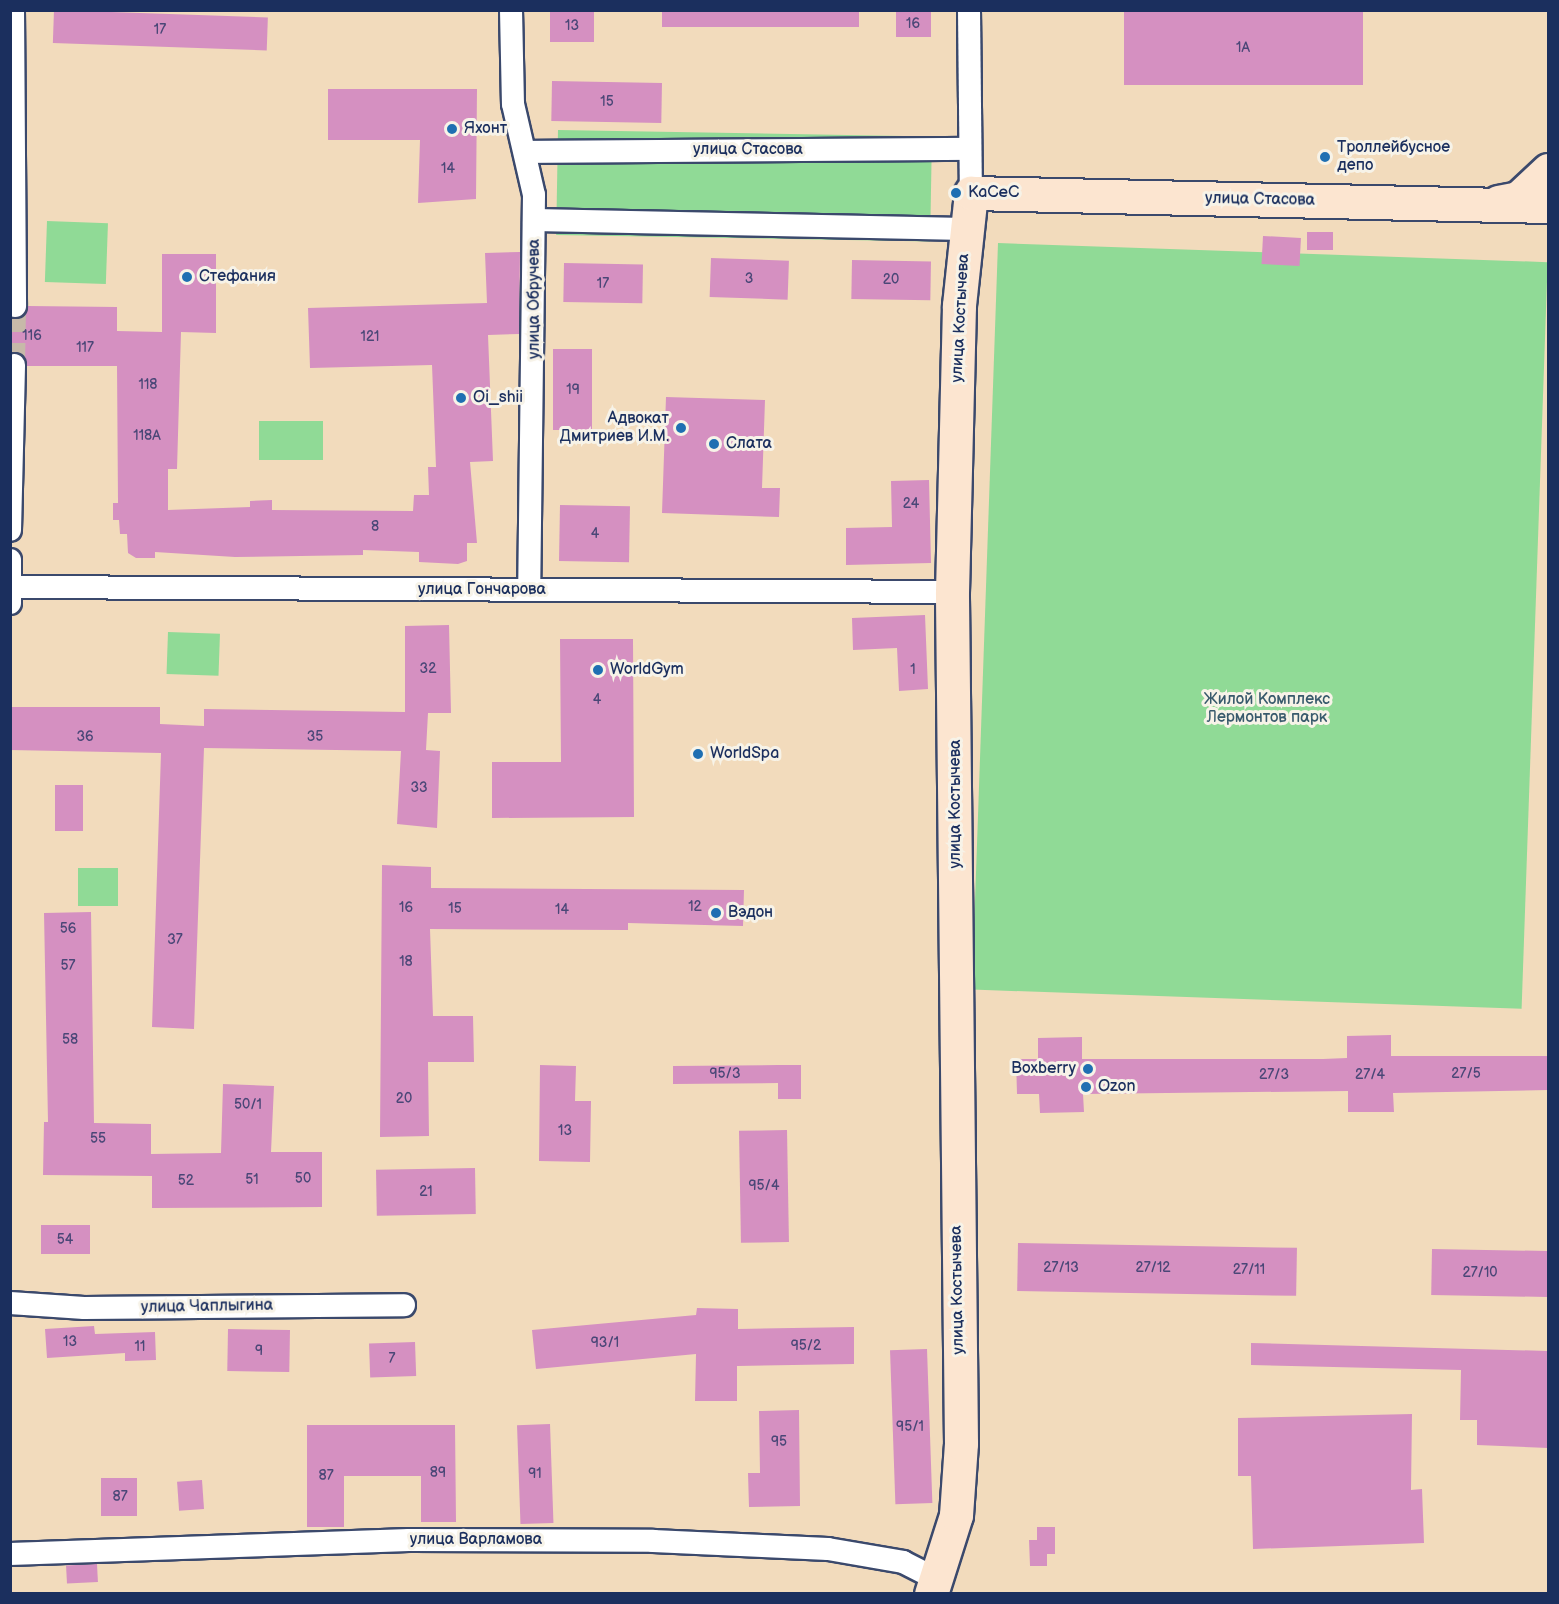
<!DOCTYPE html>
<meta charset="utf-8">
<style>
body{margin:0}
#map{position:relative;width:1559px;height:1604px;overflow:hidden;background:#f2dbbc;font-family:"Balsamiq Sans",sans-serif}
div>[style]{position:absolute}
.green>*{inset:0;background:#90da96;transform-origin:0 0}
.building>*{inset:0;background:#d590c1;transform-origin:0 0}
.street-tunnel>*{height:22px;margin-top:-11px;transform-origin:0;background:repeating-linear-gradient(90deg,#c7b9a9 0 22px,transparent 0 33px)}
.roads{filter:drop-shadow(2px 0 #3b496c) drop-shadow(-2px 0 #3b496c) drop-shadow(0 2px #3b496c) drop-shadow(0 -2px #3b496c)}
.street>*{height:22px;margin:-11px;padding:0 11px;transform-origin:11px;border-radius:11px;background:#fff}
.secondary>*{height:33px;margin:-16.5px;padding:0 16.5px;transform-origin:16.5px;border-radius:16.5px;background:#fce5d0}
.dots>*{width:16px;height:16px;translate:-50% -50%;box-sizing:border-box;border:3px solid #f7f3e8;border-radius:50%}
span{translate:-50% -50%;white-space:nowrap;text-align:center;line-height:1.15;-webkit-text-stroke:6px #f7f3e8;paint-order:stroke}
.number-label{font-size:14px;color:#4a4777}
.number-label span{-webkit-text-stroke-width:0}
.poi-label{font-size:16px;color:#1b2f5e}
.left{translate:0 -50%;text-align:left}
.right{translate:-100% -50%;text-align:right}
.street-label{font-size:16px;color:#1b2f5e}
.park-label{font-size:16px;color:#385a6c}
.frame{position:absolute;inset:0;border:12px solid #1b2f5e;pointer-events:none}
</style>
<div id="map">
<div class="green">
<i style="left:558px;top:130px;width:374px;height:105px;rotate:1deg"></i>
<i style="left:47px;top:221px;width:61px;height:61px;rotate:2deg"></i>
<i style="left:998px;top:243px;width:550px;height:747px;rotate:2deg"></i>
<i style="left:259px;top:421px;width:64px;height:39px"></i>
<i style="left:168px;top:632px;width:52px;height:42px;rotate:2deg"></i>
<i style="left:78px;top:868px;width:40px;height:38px"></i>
</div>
<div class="building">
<i style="left:54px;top:10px;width:214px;height:33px;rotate:2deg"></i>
<i style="left:550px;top:10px;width:44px;height:32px"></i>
<i style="left:662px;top:10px;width:197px;height:17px"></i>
<i style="left:896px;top:10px;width:35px;height:27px"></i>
<i style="left:1124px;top:10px;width:239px;height:75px"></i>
<i style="left:552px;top:81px;width:110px;height:40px;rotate:1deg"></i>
<i style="clip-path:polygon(328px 89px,477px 89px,476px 199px,418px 203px,420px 140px,328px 140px)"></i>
<i style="left:1333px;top:232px;width:18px;height:26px;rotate:90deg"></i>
<i style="left:1263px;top:236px;width:38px;height:28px;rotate:3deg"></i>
<i style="clip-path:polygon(520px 252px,519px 334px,488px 335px,493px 461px,470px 462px,477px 543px,467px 543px,467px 561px,458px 564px,419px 562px,419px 552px,363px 550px,363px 555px,235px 557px,155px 552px,155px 558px,136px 558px,128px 553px,127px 534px,120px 534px,119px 520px,113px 520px,113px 503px,118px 503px,117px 366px,27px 366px,21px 354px,10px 352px,10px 318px,22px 317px,28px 306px,117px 307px,117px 331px,162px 332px,162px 254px,216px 254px,216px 333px,181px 332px,177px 469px,168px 469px,168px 510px,250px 507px,250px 501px,272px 500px,272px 510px,413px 511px,414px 495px,429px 495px,428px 467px,436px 467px,432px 365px,310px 368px,308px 308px,487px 303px,485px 253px)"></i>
<i style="left:711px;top:258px;width:78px;height:39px;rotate:2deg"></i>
<i style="left:852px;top:260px;width:79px;height:39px;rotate:1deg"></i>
<i style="left:564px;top:263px;width:79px;height:39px;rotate:1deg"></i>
<i style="left:553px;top:349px;width:39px;height:81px"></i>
<i style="clip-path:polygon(666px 397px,765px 400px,762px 488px,780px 488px,779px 517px,662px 513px)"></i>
<i style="clip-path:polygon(929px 480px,931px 563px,846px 565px,846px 528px,892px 527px,891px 481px)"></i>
<i style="left:560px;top:505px;width:70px;height:56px;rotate:1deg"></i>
<i style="clip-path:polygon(925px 615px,928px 689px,899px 691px,897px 648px,853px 650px,852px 618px)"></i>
<i style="clip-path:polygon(449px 625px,451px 713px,428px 713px,426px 750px,440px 751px,437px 828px,397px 824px,401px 751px,204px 748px,194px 1029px,152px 1027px,161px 753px,10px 750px,10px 707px,160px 707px,160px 724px,204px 726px,204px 709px,405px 712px,405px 626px)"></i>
<i style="clip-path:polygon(560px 639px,633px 639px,634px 817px,492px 818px,492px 762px,561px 762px)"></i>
<i style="left:55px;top:785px;width:28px;height:46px"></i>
<i style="clip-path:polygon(382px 865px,431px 867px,431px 888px,744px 890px,743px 926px,628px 923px,628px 930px,430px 929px,433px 1016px,473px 1016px,474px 1062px,428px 1062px,429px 1136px,380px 1137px)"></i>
<i style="clip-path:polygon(91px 912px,94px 1123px,151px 1124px,151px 1154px,221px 1153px,223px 1084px,274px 1086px,271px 1152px,322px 1152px,322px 1207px,152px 1208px,152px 1176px,43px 1175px,44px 1122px,48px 1122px,44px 913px)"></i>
<i style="clip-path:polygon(1391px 1035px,1391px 1056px,1548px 1056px,1548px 1090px,1393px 1093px,1394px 1112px,1348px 1112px,1348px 1091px,1083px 1094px,1084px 1112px,1040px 1113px,1039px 1094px,1017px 1094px,1016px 1059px,1038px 1059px,1038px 1038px,1082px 1037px,1082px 1059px,1323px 1059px,1347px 1058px,1347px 1036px)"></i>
<i style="clip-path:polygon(540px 1065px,576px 1066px,575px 1101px,591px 1101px,590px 1162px,539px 1161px)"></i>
<i style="clip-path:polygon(778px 1065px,801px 1065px,801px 1099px,778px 1099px,778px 1083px,673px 1084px,673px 1066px)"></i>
<i style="left:787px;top:1130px;width:112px;height:48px;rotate:89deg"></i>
<i style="left:475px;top:1168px;width:46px;height:99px;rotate:89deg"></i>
<i style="left:41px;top:1225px;width:49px;height:29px"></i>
<i style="left:1018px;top:1243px;width:279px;height:48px;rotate:1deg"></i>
<i style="left:1432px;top:1249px;width:116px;height:46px;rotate:1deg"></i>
<i style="clip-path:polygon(697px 1308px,738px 1309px,738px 1329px,854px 1327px,854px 1364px,737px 1366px,737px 1401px,695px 1401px,696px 1354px,536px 1369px,532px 1330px,696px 1315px)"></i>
<i style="clip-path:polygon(94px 1326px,95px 1334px,155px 1332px,156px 1360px,125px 1361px,125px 1353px,47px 1358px,45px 1329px)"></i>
<i style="left:228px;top:1329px;width:62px;height:42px;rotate:1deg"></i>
<i style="left:415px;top:1342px;width:34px;height:46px;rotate:88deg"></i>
<i style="clip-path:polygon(1251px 1343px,1548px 1351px,1548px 1448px,1477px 1445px,1477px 1420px,1460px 1420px,1461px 1370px,1251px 1365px)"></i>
<i style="left:927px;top:1349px;width:154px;height:37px;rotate:88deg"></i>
<i style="clip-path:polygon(799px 1410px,800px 1506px,749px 1507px,748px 1473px,760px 1473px,759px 1411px)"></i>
<i style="clip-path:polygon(1412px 1414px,1411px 1490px,1422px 1489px,1424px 1543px,1253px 1549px,1251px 1476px,1238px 1476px,1238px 1418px)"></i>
<i style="left:550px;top:1424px;width:99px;height:33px;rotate:88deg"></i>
<i style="clip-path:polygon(307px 1425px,455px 1425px,456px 1522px,421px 1522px,421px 1476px,344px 1476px,344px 1527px,307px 1527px)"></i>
<i style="left:101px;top:1478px;width:36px;height:38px"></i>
<i style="left:202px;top:1480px;width:29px;height:25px;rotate:86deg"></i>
<i style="clip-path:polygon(1037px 1527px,1055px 1527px,1055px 1554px,1047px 1554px,1047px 1566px,1030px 1566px,1029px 1540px,1037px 1540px)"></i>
<i style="left:97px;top:1564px;width:18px;height:31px;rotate:87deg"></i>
</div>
<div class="street-tunnel">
<i style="left:14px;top:365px;width:59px;rotate:-89deg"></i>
</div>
<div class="roads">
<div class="street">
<i style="left:13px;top:10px;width:296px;rotate:89.6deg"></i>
<i style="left:511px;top:10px;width:94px;rotate:88.8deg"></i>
<i style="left:513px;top:104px;width:93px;rotate:77deg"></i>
<i style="left:534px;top:195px;width:395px;rotate:90.7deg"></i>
<i style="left:969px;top:10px;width:183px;rotate:89.4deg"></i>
<i style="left:527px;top:152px;width:442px;rotate:-0.4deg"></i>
<i style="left:534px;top:220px;width:432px;rotate:1.2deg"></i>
<i style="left:10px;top:530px;width:165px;rotate:-88.6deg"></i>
<i style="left:10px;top:560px;width:43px;rotate:90deg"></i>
<i style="left:11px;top:587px;width:941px;rotate:0.3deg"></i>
<i style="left:10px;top:1303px;width:74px;rotate:3.9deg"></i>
<i style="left:84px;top:1308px;width:320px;rotate:-0.5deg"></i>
<i style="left:10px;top:1554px;width:399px;rotate:-2deg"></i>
<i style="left:409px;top:1540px;width:244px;rotate:0.2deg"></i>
<i style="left:653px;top:1541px;width:175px;rotate:2.6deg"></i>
<i style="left:828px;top:1549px;width:76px;rotate:9.8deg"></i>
<i style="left:903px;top:1562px;width:38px;rotate:27deg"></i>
</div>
<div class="secondary">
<i style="left:1498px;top:202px;width:20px;rotate:-11deg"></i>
<i style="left:1518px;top:198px;width:41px;rotate:-43deg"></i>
<i style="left:931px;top:1594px;width:83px;rotate:-72.4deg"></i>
<i style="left:956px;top:1515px;width:72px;rotate:-86deg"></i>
<i style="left:961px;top:1443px;width:851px;rotate:-90.61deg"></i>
<i style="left:952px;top:592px;width:287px;rotate:-88.6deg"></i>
<i style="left:959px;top:305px;width:113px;rotate:-83.9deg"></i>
<i style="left:971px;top:193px;width:577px;rotate:1.29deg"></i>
</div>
</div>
<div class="dots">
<i style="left:452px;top:129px;background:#1f6fb2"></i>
<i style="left:1325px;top:157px;background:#1f6fb2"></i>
<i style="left:956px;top:193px;background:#1f6fb2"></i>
<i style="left:187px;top:277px;background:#1f6fb2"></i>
<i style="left:461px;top:398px;background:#1f6fb2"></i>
<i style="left:681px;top:428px;background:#1f6fb2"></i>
<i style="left:714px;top:444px;background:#1f6fb2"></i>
<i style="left:598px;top:670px;background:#1f6fb2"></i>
<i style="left:698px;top:754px;background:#1f6fb2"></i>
<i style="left:716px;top:913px;background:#1f6fb2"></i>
<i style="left:1088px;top:1069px;background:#1f6fb2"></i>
<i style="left:1086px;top:1087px;background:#1f6fb2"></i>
</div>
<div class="number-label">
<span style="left:913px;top:24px">16</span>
<span style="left:572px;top:26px">13</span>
<span style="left:160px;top:30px">17</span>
<span style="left:1243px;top:48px">1А</span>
<span style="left:607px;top:102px">15</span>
<span style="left:448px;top:169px">14</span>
<span style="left:749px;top:279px">3</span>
<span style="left:891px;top:280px">20</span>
<span style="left:603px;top:284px">17</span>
<span style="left:32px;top:336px">116</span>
<span style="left:370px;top:337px">121</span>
<span style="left:85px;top:348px">117</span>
<span style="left:148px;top:385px">118</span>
<span style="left:573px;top:390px">19</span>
<span style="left:147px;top:436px">118А</span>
<span style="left:911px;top:504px">24</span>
<span style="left:375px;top:527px">8</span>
<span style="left:595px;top:534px">4</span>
<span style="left:428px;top:669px">32</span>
<span style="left:913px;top:670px">1</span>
<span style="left:597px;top:700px">4</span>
<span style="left:85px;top:737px">36</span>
<span style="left:315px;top:737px">35</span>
<span style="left:419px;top:788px">33</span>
<span style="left:695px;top:907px">12</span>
<span style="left:406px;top:908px">16</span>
<span style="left:455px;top:909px">15</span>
<span style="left:562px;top:910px">14</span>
<span style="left:68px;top:929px">56</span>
<span style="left:175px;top:940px">37</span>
<span style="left:406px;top:962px">18</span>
<span style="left:68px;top:966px">57</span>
<span style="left:70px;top:1040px">58</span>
<span style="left:725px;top:1074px">95/3</span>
<span style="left:1466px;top:1074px">27/5</span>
<span style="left:1274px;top:1075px">27/3</span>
<span style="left:1370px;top:1075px">27/4</span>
<span style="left:404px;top:1099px">20</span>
<span style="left:248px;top:1105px">50/1</span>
<span style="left:565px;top:1131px">13</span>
<span style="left:98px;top:1139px">55</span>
<span style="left:303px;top:1179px">50</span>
<span style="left:252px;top:1180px">51</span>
<span style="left:186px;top:1181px">52</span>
<span style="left:764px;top:1186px">95/4</span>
<span style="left:426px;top:1192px">21</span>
<span style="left:65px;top:1240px">54</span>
<span style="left:1061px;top:1268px">27/13</span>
<span style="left:1153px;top:1268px">27/12</span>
<span style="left:1249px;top:1270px">27/11</span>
<span style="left:1480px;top:1273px">27/10</span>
<span style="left:70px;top:1342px">13</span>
<span style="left:605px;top:1343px">93/1</span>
<span style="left:806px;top:1346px">95/2</span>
<span style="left:140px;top:1347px">11</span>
<span style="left:259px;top:1351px">9</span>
<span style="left:392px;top:1359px">7</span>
<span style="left:910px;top:1427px">95/1</span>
<span style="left:779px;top:1442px">95</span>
<span style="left:438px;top:1473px">89</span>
<span style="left:535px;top:1474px">91</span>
<span style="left:326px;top:1476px">87</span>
<span style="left:120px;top:1497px">87</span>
</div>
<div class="poi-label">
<span class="left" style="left:464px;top:129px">Яхонт</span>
<span class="left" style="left:1337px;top:157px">Троллейбусное<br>депо</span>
<span class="left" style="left:968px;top:193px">KaCeC</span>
<span class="left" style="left:199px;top:277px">Стефания</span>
<span class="left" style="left:473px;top:398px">Oi_shii</span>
<span class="right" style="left:669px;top:428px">Адвокат<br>Дмитриев И.М.</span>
<span class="left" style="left:726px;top:444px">Слата</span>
<span class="left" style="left:610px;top:670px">WorldGym</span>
<span class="left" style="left:710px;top:754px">WorldSpa</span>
<span class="left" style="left:728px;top:913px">Вэдон</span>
<span class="right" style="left:1076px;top:1069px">Boxberry</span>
<span class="left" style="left:1098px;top:1087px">Ozon</span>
</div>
<div class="street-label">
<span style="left:748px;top:150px">улица Стасова</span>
<span style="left:1260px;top:200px;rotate:1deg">улица Стасова</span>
<span style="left:535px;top:299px;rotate:-90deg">улица Обручева</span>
<span style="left:961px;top:318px;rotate:-87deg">улица Костычева</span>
<span style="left:482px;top:590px">улица Гончарова</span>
<span style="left:956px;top:804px;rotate:-90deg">улица Костычева</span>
<span style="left:958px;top:1290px;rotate:-91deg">улица Костычева</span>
<span style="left:207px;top:1307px;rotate:-1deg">улица Чаплыгина</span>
<span style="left:476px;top:1540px">улица Варламова</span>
</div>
<div class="park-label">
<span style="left:1267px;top:709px">Жилой Комплекс<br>Лермонтов парк</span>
</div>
<div class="frame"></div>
</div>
